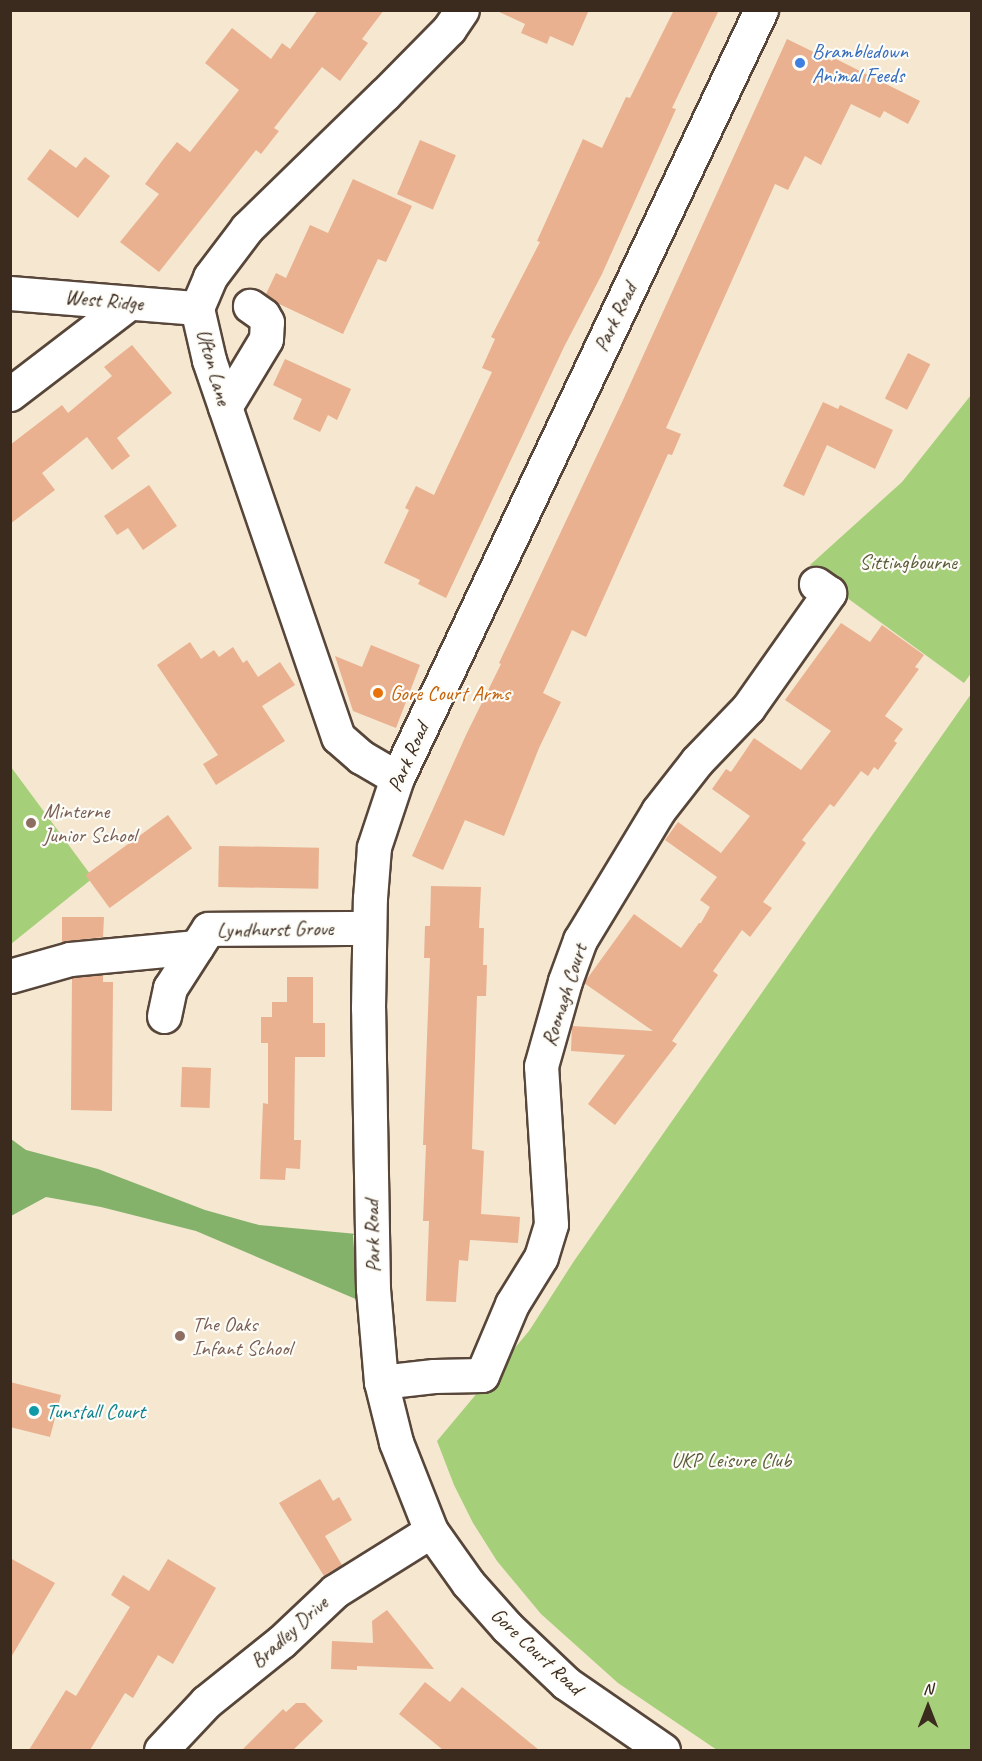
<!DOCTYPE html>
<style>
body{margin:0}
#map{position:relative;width:982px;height:1761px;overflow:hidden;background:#f5e7d0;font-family:Caveat,sans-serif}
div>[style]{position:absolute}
.green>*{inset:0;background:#a6cf7a}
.forest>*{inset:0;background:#84b26a}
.building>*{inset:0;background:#e9b190;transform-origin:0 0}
.roads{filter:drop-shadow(2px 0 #574639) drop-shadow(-2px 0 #574639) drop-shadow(0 2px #574639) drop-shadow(0 -2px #574639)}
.minor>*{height:33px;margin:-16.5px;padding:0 16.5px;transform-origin:16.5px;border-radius:16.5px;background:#fff}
.dots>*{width:16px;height:16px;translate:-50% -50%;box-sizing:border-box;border:3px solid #fdfcf7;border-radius:50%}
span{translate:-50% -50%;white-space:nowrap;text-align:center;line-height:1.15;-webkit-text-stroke:4.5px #fdfcf7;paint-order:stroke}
.shop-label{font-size:21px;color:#366cbe}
.left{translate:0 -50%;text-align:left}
.street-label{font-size:21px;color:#3b2a1e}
.park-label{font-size:21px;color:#5b5c3a}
.food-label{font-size:21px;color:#c56008}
.education-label{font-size:21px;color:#785e54}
.culture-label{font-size:21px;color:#0d838f}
.frame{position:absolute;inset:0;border:12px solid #3b2a1e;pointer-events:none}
.north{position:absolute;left:898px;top:1677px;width:60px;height:60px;-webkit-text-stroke:4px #fdfcf7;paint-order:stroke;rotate:0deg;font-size:16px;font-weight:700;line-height:24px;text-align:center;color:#3b2a1e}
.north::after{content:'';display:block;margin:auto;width:21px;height:27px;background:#3b2a1e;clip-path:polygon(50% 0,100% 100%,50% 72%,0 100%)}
</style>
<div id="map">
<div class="green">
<i style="clip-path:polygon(971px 395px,972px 672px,964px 683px,850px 600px,810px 565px,902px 482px)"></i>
<i style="clip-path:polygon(971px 694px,971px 1750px,717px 1750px,618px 1683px,541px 1614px,497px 1561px,473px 1523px,454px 1485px,437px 1441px,529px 1331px,574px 1261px)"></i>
<i style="clip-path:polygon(11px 767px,93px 878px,11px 944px)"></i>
</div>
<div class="forest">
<i style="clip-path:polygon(11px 1139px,26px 1150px,98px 1169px,205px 1210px,259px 1225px,357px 1234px,353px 1235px,358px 1300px,196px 1231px,101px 1207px,46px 1197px,11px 1216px)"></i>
</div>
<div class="building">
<i style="clip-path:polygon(318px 10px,384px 10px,362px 39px,368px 43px,340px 81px,322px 67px,274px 128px,279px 131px,261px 154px,256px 150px,159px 272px,120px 242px,159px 194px,145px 184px,162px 161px,177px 142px,190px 152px,239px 90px,205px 63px,232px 28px,271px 59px,282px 43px,290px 49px)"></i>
<i style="clip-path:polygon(495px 10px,589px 10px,573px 46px,550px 36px,547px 44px,521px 33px,525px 24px)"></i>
<i style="clip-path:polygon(674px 10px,719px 10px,672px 108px,676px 109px,602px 274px,564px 347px,446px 598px,418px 584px,420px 580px,384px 563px,409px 510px,405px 508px,416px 486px,434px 495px,492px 372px,482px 368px,495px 339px,491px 337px,540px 242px,537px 241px,583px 139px,602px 148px,626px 97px,630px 98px)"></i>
<i style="clip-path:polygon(787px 39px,832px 61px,834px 58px,920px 101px,908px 124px,884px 111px,880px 118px,851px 104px,821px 165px,805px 156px,788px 190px,775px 184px,666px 428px,681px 434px,672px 455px,668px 454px,586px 637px,572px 630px,543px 693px,561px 702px,539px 748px,504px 836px,465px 820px,443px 870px,412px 856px,466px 735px,501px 664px,499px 663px,623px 400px)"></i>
<i style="left:420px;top:140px;width:39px;height:59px;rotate:23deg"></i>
<i style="clip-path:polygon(50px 149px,76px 168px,85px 157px,110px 176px,78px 218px,27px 179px)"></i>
<i style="clip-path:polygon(353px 179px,412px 206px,386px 262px,378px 259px,343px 334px,277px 303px,266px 294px,276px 273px,286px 278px,310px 225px,328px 233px)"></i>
<i style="clip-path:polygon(132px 345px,172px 393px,117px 438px,130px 456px,112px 470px,87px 437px,42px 473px,55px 490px,10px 524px,10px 445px,62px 405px,68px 413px,112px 376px,104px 367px)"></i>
<i style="left:908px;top:353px;width:25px;height:51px;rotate:27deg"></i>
<i style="clip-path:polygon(285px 359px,351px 389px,337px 420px,328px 415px,320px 432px,293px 419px,302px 399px,273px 385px)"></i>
<i style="clip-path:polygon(823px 402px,838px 409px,840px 405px,893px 430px,875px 469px,827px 445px,804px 496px,783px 486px)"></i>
<i style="clip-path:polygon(149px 485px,177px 526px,143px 550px,128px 528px,117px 535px,104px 516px)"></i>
<i style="clip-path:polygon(841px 623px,870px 642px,882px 625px,924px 655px,915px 667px,919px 669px,885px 716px,903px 729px,894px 741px,897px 743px,878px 770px,874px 767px,868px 776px,861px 771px,834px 807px,830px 804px,802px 840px,806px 843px,763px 902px,772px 908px,750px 937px,742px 930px,713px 971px,718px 975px,672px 1041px,677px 1044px,615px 1125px,588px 1104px,625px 1055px,571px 1051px,572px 1026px,653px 1031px,584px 983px,634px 914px,681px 948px,699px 923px,701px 923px,710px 907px,700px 900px,717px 877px,665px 840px,678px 822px,721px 853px,750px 816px,712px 789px,726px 769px,731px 772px,754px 738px,801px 770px,831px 731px,785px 700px)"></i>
<i style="clip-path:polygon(190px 642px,201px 659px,214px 650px,219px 657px,233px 647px,243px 663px,247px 660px,258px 677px,280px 662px,295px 685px,262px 706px,285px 741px,216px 785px,203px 764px,218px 755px,157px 665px)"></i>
<i style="clip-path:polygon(371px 645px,420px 665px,396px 728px,353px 711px,335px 656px,362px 667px)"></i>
<i style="left:168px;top:815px;width:41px;height:102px;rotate:54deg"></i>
<i style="left:219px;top:846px;width:100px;height:41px;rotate:1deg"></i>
<i style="clip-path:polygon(431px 886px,481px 887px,479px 928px,484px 928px,483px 965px,487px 965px,486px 996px,477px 996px,472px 1149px,484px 1151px,481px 1214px,520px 1217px,518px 1243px,470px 1240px,468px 1261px,459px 1260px,456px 1302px,426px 1301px,429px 1221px,423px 1221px,426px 1145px,423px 1145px,430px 958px,424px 958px,425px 926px,430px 926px)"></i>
<i style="clip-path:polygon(62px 917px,104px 917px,103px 937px,62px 942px)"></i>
<i style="clip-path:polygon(103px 975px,103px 982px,113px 982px,112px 1111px,71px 1110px,72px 978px)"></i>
<i style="clip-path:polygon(287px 977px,313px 977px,313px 1023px,325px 1023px,325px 1057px,295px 1057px,294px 1140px,301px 1140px,300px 1169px,286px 1168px,285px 1180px,260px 1179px,263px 1103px,268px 1104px,268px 1043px,261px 1043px,261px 1017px,272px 1017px,272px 1002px,287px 1002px)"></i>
<i style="left:182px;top:1067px;width:29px;height:40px;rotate:2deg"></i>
<i style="clip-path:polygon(10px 1382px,61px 1395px,50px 1437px,10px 1427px)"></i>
<i style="clip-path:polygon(320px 1479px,333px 1501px,339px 1497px,352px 1520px,325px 1536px,342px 1565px,324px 1576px,279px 1503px)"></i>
<i style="clip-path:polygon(10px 1558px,55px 1583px,10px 1659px)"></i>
<i style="clip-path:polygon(168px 1559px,216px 1588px,173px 1664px,158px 1655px,133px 1698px,125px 1693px,90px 1750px,29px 1750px,66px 1690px,76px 1696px,130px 1607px,111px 1595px,123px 1575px,149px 1591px)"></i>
<i style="clip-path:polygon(387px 1610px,434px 1669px,357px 1666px,357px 1670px,331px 1669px,332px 1641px,373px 1643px,372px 1621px)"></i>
<i style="clip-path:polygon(425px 1682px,450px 1702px,462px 1687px,539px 1750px,443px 1750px,399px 1714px)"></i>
<i style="clip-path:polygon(296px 1703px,305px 1703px,323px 1721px,293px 1750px,242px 1750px,283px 1709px,286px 1712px)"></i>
</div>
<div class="roads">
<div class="minor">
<i style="left:10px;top:293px;width:188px;rotate:4.6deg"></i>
<i style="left:10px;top:394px;width:150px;rotate:-37.4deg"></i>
<i style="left:225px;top:407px;width:79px;rotate:-58.9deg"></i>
<i style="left:266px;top:339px;width:17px;rotate:-87deg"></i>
<i style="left:267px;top:322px;width:8px;rotate:-120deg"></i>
<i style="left:263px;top:315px;width:16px;rotate:-145deg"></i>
<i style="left:397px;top:778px;width:42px;rotate:-149.7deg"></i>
<i style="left:361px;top:757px;width:30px;rotate:-139deg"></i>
<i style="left:338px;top:737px;width:398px;rotate:-108.9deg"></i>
<i style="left:209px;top:360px;width:53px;rotate:-103deg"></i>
<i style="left:197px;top:308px;width:34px;rotate:-67deg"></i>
<i style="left:210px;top:277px;width:61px;rotate:-52.9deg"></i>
<i style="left:247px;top:228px;width:191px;rotate:-44.2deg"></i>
<i style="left:384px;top:95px;width:93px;rotate:-45.4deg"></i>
<i style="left:449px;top:29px;width:23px;rotate:-56deg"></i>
<i style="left:10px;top:976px;width:62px;rotate:-15.8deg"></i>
<i style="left:70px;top:959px;width:127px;rotate:-5.4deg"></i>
<i style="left:164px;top:1016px;width:29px;rotate:-78deg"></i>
<i style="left:170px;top:988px;width:70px;rotate:-57.2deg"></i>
<i style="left:208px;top:929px;width:161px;rotate:-0.4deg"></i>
<i style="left:381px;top:1382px;width:53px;rotate:-6.5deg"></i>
<i style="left:434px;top:1376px;width:48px;rotate:-1.2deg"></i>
<i style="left:482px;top:1375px;width:77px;rotate:-67.1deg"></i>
<i style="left:512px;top:1304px;width:55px;rotate:-58.3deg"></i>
<i style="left:541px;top:1257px;width:34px;rotate:-73deg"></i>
<i style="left:551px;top:1224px;width:158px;rotate:-93.6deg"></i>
<i style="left:541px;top:1066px;width:88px;rotate:-74.2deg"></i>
<i style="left:565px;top:981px;width:44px;rotate:-69.9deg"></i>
<i style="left:580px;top:940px;width:151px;rotate:-58.8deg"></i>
<i style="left:658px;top:811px;width:63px;rotate:-52deg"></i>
<i style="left:697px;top:761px;width:74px;rotate:-46.1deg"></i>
<i style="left:748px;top:708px;width:141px;rotate:-54.8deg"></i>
<i style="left:829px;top:593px;width:16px;rotate:-145deg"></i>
<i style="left:161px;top:1750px;width:66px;rotate:-46.8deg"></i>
<i style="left:206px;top:1702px;width:96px;rotate:-38.7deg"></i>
<i style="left:281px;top:1642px;width:74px;rotate:-43.4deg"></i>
<i style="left:335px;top:1591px;width:113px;rotate:-32deg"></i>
<i style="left:663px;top:1750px;width:118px;rotate:-145.4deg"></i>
<i style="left:566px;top:1683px;width:81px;rotate:-136.5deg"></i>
<i style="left:507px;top:1627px;width:59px;rotate:-131.6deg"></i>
<i style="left:468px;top:1583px;width:64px;rotate:-125.4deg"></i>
<i style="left:431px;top:1531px;width:96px;rotate:-111.5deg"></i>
<i style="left:396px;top:1442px;width:62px;rotate:-104deg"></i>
<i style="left:381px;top:1382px;width:93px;rotate:-94.9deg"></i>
<i style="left:373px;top:1289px;width:281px;rotate:-91deg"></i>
<i style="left:368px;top:1008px;width:110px;rotate:-89deg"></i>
<i style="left:370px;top:898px;width:51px;rotate:-85.5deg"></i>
<i style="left:374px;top:847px;width:73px;rotate:-71.6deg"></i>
<i style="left:397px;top:778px;width:850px;rotate:-64.64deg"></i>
</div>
</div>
<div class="dots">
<i style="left:800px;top:63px;background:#3f7fe0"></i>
<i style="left:378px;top:693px;background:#e8710a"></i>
<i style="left:31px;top:823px;background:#8d6e63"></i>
<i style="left:180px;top:1336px;background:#8d6e63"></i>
<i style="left:34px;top:1411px;background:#0f9aa8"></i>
</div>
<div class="shop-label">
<span class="left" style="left:812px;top:63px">Brambledown<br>Animal Feeds</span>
</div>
<div class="street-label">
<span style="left:104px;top:300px;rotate:5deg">West Ridge</span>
<span style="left:615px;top:317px;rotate:-65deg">Park Road</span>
<span style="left:214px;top:367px;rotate:74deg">Ufton Lane</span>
<span style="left:408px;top:757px;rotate:-66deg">Park Road</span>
<span style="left:275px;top:929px;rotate:-1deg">Lyndhurst Grove</span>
<span style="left:564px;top:995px;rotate:-72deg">Roonagh Court</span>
<span style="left:372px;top:1236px;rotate:-92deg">Park Road</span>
<span style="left:289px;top:1632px;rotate:-42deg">Bradley Drive</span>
<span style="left:537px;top:1651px;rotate:43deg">Gore Court Road</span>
</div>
<div class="park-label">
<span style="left:908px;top:562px">Sittingbourne</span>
<span style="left:731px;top:1460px">UKP Leisure Club</span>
</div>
<div class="food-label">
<span class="left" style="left:390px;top:693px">Gore Court Arms</span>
</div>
<div class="education-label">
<span class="left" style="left:43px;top:823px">Minterne<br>Junior School</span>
<span class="left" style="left:192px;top:1336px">The Oaks<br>Infant School</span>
</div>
<div class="culture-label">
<span class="left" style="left:46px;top:1411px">Tunstall Court</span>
</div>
<div class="frame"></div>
<div class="north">N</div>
</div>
